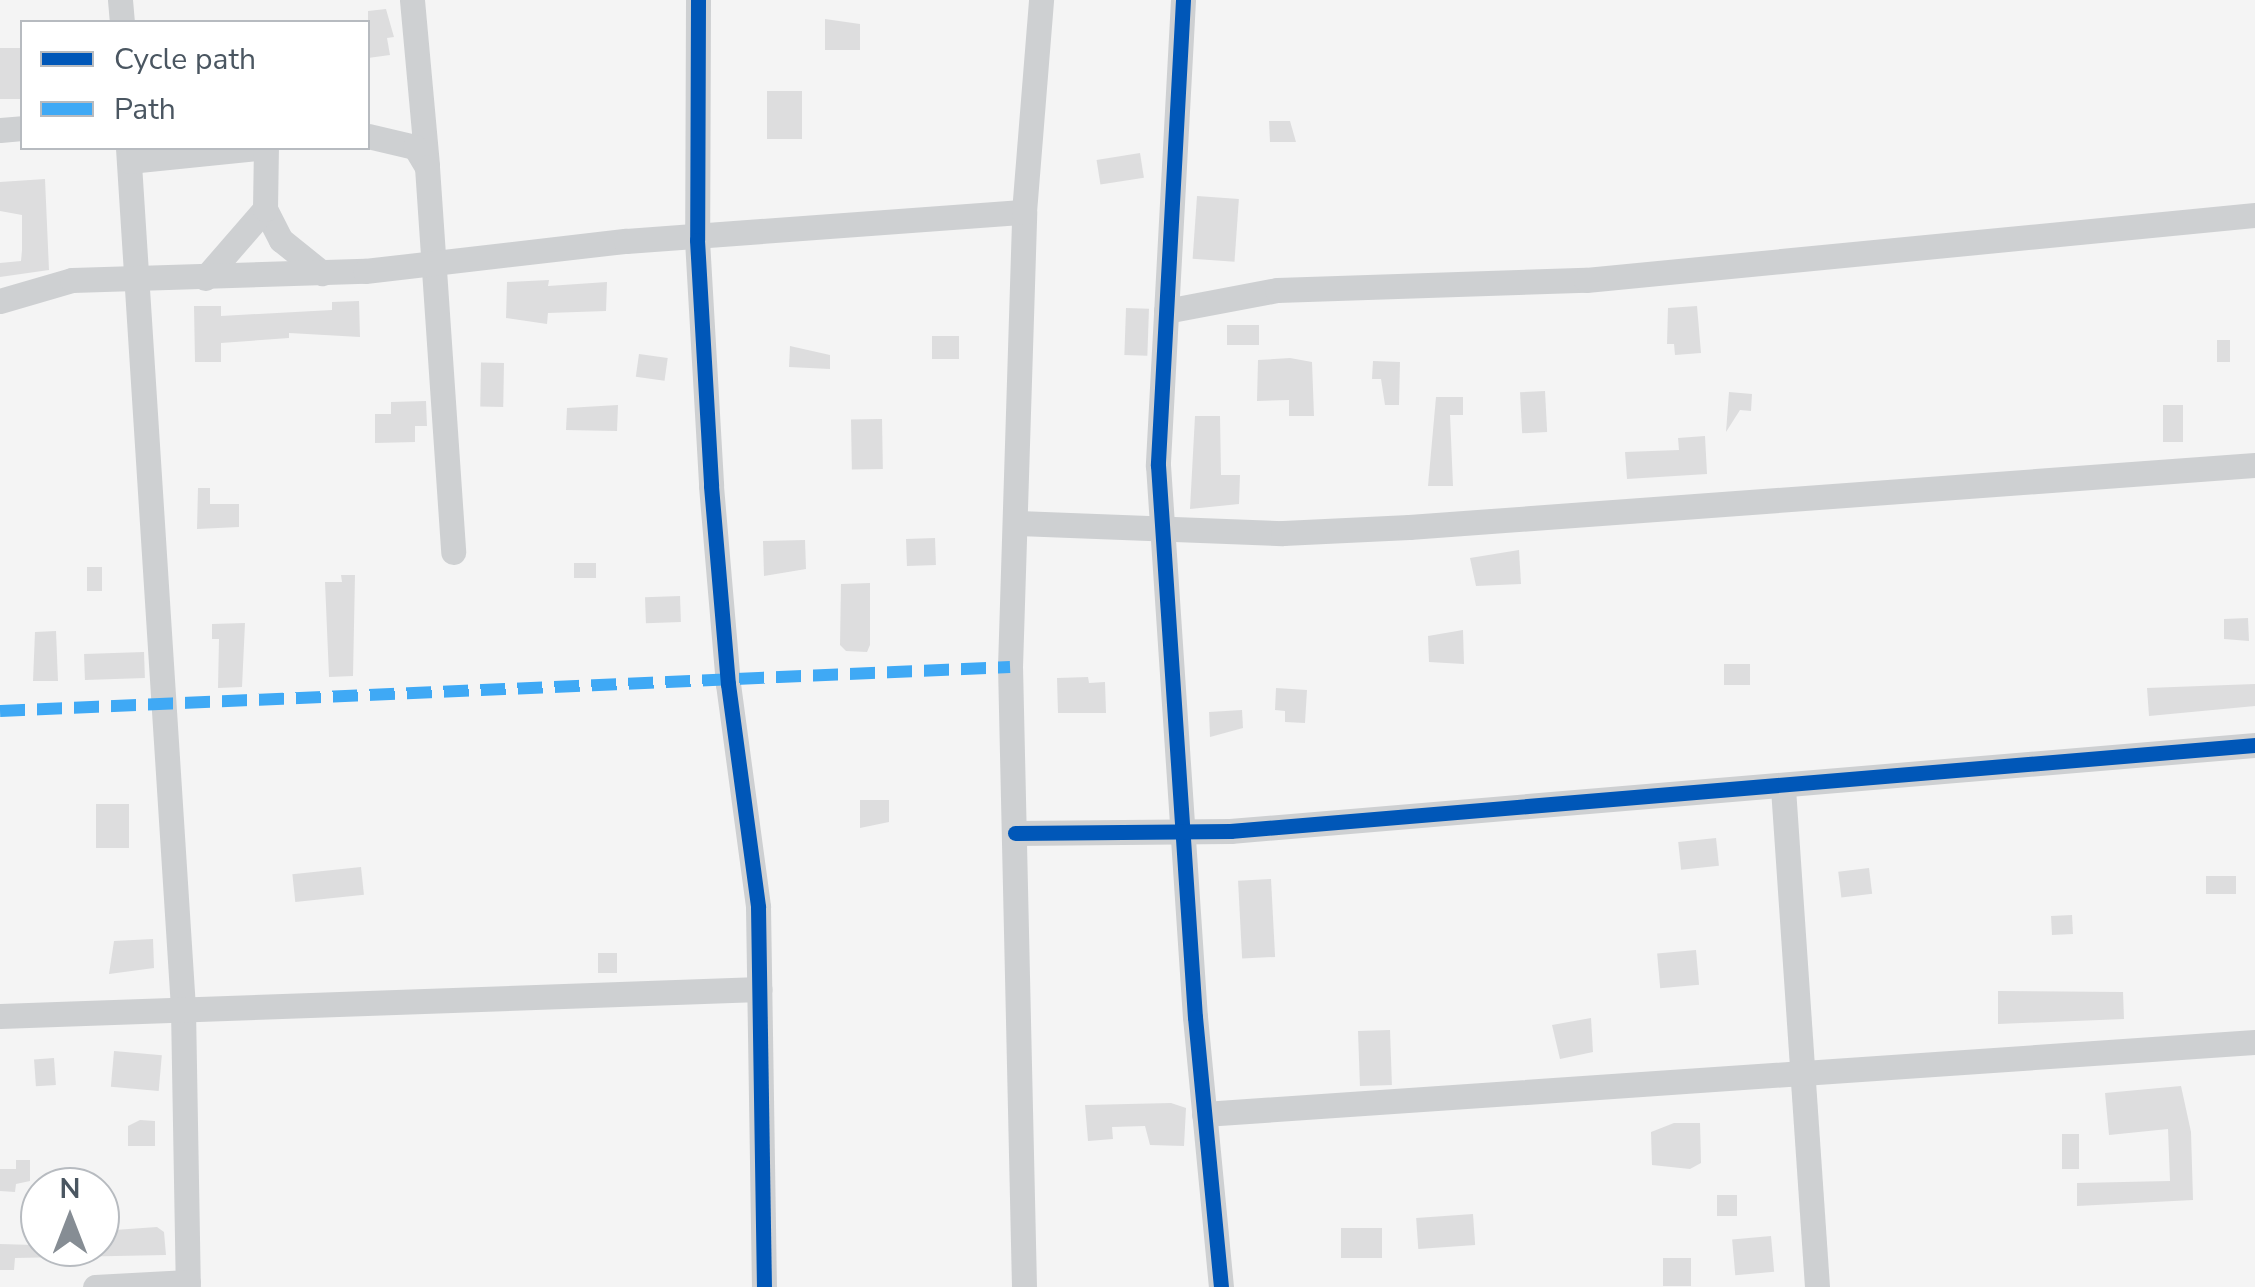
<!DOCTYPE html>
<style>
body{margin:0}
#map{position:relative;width:2255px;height:1287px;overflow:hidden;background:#f4f4f4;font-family:"Nunito Sans",sans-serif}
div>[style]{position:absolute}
.building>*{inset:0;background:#ddddde;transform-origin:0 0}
.minor>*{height:25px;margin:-12.5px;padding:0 12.5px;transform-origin:12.5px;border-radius:12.5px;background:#ced0d2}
.quiet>*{height:12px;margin-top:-6px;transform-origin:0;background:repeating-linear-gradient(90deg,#3fa9f5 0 25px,transparent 0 37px)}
.cycleway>*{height:15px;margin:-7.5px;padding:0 7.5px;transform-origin:7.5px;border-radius:7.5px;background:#0057b8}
span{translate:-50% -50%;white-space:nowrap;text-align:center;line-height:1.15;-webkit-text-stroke:8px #fff;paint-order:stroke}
.legend{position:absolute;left:20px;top:20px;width:350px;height:130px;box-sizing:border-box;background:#fff;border:2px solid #b7bbc0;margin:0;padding:12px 18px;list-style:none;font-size:30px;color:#4a5661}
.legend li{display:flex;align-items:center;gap:20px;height:50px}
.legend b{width:50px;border:2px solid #b7bbc0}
.north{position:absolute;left:20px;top:1167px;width:100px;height:100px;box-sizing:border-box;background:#fff;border:2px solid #b7bbc0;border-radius:50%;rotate:0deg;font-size:28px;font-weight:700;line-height:40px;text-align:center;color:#4a5661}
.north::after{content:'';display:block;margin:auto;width:35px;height:45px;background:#868d94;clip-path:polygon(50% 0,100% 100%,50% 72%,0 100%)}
</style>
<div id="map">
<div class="building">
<i style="clip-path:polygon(386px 9px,394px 37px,387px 38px,390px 55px,368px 58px,368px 11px)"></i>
<i style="clip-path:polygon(825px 19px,860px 24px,860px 50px,825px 50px)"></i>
<i style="left:0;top:48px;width:22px;height:51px"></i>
<i style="left:767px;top:91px;width:35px;height:48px"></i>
<i style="clip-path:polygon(1269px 121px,1290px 121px,1296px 142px,1270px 142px)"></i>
<i style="left:1140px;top:153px;width:25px;height:44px;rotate:81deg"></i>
<i style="clip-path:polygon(45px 179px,49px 270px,0 277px,0 263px,21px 261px,22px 250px,22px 215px,0 211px,0 182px)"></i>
<i style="left:1197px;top:196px;width:42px;height:63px;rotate:4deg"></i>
<i style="clip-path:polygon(549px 280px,548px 286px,607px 282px,606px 311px,548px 313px,547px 324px,506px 318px,507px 282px)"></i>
<i style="clip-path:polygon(359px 301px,360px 337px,289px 333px,289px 338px,221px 343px,221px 362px,195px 362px,194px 306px,221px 306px,221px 316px,332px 310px,332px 302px)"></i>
<i style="clip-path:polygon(1697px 306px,1701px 353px,1675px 355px,1674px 344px,1667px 344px,1668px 308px)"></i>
<i style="left:1126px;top:308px;width:23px;height:47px;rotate:2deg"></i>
<i style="left:1259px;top:325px;width:20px;height:32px;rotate:90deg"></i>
<i style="left:932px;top:336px;width:27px;height:23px"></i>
<i style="left:2217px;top:340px;width:13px;height:22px"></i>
<i style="clip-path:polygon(790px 346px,830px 355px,830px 369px,789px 367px)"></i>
<i style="left:639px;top:354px;width:29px;height:23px;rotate:8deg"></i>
<i style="clip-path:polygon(1290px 358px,1312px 362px,1314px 416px,1289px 416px,1289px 400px,1257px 401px,1258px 360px)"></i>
<i style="clip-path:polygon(1373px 361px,1400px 362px,1399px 405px,1385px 405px,1381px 379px,1372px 379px)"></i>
<i style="left:504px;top:363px;width:44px;height:23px;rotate:91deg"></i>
<i style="left:1545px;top:391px;width:41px;height:25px;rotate:87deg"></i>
<i style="clip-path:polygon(1729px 392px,1752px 394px,1751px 411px,1740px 410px,1726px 432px)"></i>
<i style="clip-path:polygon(1436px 397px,1463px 397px,1463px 415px,1450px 415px,1453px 486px,1428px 486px)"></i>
<i style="clip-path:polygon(426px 401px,427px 426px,415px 426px,415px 442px,375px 443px,375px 414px,391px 414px,391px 402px)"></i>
<i style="clip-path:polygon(618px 405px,617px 431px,566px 430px,567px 408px)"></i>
<i style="left:2163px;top:405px;width:20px;height:37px"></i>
<i style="clip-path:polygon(1195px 416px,1220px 416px,1221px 475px,1240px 475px,1239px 504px,1190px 509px)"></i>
<i style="left:882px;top:419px;width:50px;height:31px;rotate:89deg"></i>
<i style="clip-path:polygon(1705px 436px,1707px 474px,1627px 479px,1625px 452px,1679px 450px,1678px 438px)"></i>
<i style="clip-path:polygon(198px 488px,210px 488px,210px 504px,239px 504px,239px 527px,197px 529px)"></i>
<i style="left:935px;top:538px;width:27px;height:29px;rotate:88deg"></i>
<i style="clip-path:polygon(805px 540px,806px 569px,764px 576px,763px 541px)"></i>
<i style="clip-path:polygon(1519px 550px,1521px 584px,1476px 586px,1470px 558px)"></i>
<i style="left:574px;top:563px;width:22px;height:15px"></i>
<i style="left:87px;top:567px;width:15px;height:24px"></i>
<i style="clip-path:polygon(341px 575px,355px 575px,353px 676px,329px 677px,325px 582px,342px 582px)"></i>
<i style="clip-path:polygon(870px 583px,870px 645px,867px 652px,846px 651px,840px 645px,841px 584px)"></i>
<i style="left:680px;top:596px;width:26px;height:35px;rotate:88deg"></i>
<i style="clip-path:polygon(2248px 618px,2249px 641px,2224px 639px,2224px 619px)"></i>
<i style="clip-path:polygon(245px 623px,242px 687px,218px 688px,219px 639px,212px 639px,212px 624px)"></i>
<i style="clip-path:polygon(1463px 630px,1464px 664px,1429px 662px,1428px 636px)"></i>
<i style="clip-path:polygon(56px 631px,58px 681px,33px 681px,35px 632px)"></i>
<i style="left:144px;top:652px;width:26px;height:60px;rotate:88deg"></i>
<i style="left:1724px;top:664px;width:26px;height:21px"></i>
<i style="clip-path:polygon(1088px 677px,1089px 683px,1105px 682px,1106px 713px,1058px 713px,1057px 678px)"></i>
<i style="clip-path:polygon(2255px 684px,2255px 706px,2149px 716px,2147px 688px)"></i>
<i style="clip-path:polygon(1276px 688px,1307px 690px,1305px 723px,1285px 722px,1285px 711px,1275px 710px)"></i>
<i style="clip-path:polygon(1242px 710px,1243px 728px,1210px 737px,1209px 712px)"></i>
<i style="clip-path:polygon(860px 800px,889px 800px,889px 822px,860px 828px)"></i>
<i style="left:96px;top:804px;width:33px;height:44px"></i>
<i style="left:1716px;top:838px;width:28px;height:38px;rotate:84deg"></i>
<i style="left:361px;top:867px;width:28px;height:69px;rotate:84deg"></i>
<i style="left:1869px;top:868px;width:26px;height:31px;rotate:83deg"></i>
<i style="left:2236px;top:876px;width:18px;height:30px;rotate:90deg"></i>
<i style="left:1271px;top:879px;width:78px;height:33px;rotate:87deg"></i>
<i style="left:2072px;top:915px;width:19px;height:21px;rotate:87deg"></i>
<i style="clip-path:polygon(153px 939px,154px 968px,109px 974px,114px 941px)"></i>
<i style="left:1696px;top:950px;width:35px;height:39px;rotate:85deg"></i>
<i style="left:598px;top:953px;width:19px;height:20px"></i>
<i style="clip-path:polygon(1998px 991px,2123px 992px,2124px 1019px,1998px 1024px)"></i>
<i style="clip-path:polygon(1591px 1018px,1593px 1052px,1560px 1059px,1552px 1025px)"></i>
<i style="left:1390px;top:1030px;width:55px;height:32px;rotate:88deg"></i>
<i style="left:114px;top:1051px;width:48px;height:36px;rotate:5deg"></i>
<i style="left:54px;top:1058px;width:27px;height:20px;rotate:86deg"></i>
<i style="clip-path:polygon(2181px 1086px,2191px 1132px,2193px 1200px,2077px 1206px,2077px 1183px,2170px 1181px,2168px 1129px,2109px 1135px,2105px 1093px)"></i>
<i style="clip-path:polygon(1171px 1103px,1186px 1108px,1184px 1146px,1150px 1145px,1145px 1126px,1112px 1127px,1113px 1139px,1088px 1141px,1085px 1105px)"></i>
<i style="clip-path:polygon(140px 1120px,155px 1121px,155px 1146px,128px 1146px,128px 1126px)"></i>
<i style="clip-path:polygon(1674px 1123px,1700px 1123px,1701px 1163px,1690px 1169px,1652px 1165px,1651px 1132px)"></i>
<i style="left:2062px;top:1134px;width:17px;height:35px"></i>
<i style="clip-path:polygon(16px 1160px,30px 1160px,30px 1181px,16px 1184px,15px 1192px,0 1191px,0 1169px,16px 1169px)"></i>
<i style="left:1717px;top:1195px;width:20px;height:21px"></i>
<i style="left:1473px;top:1214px;width:31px;height:57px;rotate:86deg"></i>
<i style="clip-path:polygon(157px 1227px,164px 1232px,166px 1255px,15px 1258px,14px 1270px,0 1270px,0 1244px,100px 1247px,100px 1231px)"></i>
<i style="left:1341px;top:1228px;width:41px;height:30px"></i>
<i style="left:1771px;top:1236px;width:36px;height:39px;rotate:85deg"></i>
<i style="left:1663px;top:1258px;width:28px;height:28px"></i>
</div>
<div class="minor">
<i style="left:120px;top:0;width:22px;rotate:85deg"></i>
<i style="left:412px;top:0;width:165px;rotate:84.8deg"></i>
<i style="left:698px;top:0;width:240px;rotate:90.2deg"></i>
<i style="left:697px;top:240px;width:246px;rotate:86.7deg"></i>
<i style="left:711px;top:486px;width:199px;rotate:85.1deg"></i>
<i style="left:728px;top:684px;width:225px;rotate:82.3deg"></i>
<i style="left:758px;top:907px;width:380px;rotate:89.1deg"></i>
<i style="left:1183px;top:0;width:466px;rotate:93.1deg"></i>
<i style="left:1158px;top:465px;width:553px;rotate:86.17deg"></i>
<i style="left:1195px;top:1017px;width:271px;rotate:84.5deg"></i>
<i style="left:0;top:130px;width:22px;rotate:-5deg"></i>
<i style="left:368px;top:136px;width:48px;rotate:13.2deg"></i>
<i style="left:415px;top:147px;width:23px;rotate:59deg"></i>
<i style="left:427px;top:167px;width:386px;rotate:86.1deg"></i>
<i style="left:128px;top:148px;width:863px;rotate:86.34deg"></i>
<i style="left:183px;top:1009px;width:278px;rotate:89deg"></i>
<i style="left:129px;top:161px;width:128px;rotate:-5.8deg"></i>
<i style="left:265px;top:209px;width:35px;rotate:63deg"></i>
<i style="left:281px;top:240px;width:53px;rotate:38.8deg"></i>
<i style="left:205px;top:278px;width:91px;rotate:-49deg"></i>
<i style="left:265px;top:209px;width:61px;rotate:-89.1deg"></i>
<i style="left:0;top:301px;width:75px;rotate:-16.3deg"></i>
<i style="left:72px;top:280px;width:293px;rotate:-1.8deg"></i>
<i style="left:365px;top:271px;width:263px;rotate:-6.6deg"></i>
<i style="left:626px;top:241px;width:399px;rotate:-4.2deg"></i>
<i style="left:1166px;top:311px;width:113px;rotate:-10.7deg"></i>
<i style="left:1277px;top:290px;width:309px;rotate:-1.9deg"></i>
<i style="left:1586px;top:280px;width:672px;rotate:-5.55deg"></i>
<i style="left:1018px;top:523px;width:265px;rotate:2.2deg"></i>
<i style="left:1283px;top:533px;width:126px;rotate:-2.7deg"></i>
<i style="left:1409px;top:527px;width:848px;rotate:-4.19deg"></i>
<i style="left:1783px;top:788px;width:500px;rotate:86.1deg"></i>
<i style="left:1015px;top:833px;width:215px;rotate:-0.5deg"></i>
<i style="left:1230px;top:831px;width:1029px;rotate:-4.8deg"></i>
<i style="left:0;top:1016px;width:760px;rotate:-2.03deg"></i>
<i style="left:1204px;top:1114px;width:1053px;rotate:-3.92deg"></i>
<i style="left:95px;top:1287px;width:93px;rotate:-3.1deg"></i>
<i style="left:1024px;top:1287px;width:620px;rotate:-91.29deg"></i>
<i style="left:1010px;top:667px;width:455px;rotate:-88.2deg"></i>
<i style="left:1024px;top:212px;width:213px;rotate:-85.4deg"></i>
</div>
<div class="quiet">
<i style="left:0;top:711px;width:1011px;rotate:-2.49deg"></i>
</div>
<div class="cycleway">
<i style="left:698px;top:0;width:240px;rotate:90.2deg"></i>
<i style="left:697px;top:240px;width:246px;rotate:86.7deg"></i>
<i style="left:711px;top:486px;width:199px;rotate:85.1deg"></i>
<i style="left:728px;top:684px;width:225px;rotate:82.3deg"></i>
<i style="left:758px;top:907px;width:380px;rotate:89.1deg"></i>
<i style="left:1183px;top:0;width:466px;rotate:93.1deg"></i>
<i style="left:1158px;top:465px;width:553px;rotate:86.17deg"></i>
<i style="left:1195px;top:1017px;width:271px;rotate:84.5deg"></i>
<i style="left:1015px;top:833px;width:215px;rotate:-0.5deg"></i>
<i style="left:1230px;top:831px;width:1029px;rotate:-4.8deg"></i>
</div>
<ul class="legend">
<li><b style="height:12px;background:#0057b8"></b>Cycle path</li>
<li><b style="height:12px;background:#3fa9f5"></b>Path</li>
</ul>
<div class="north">N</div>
</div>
